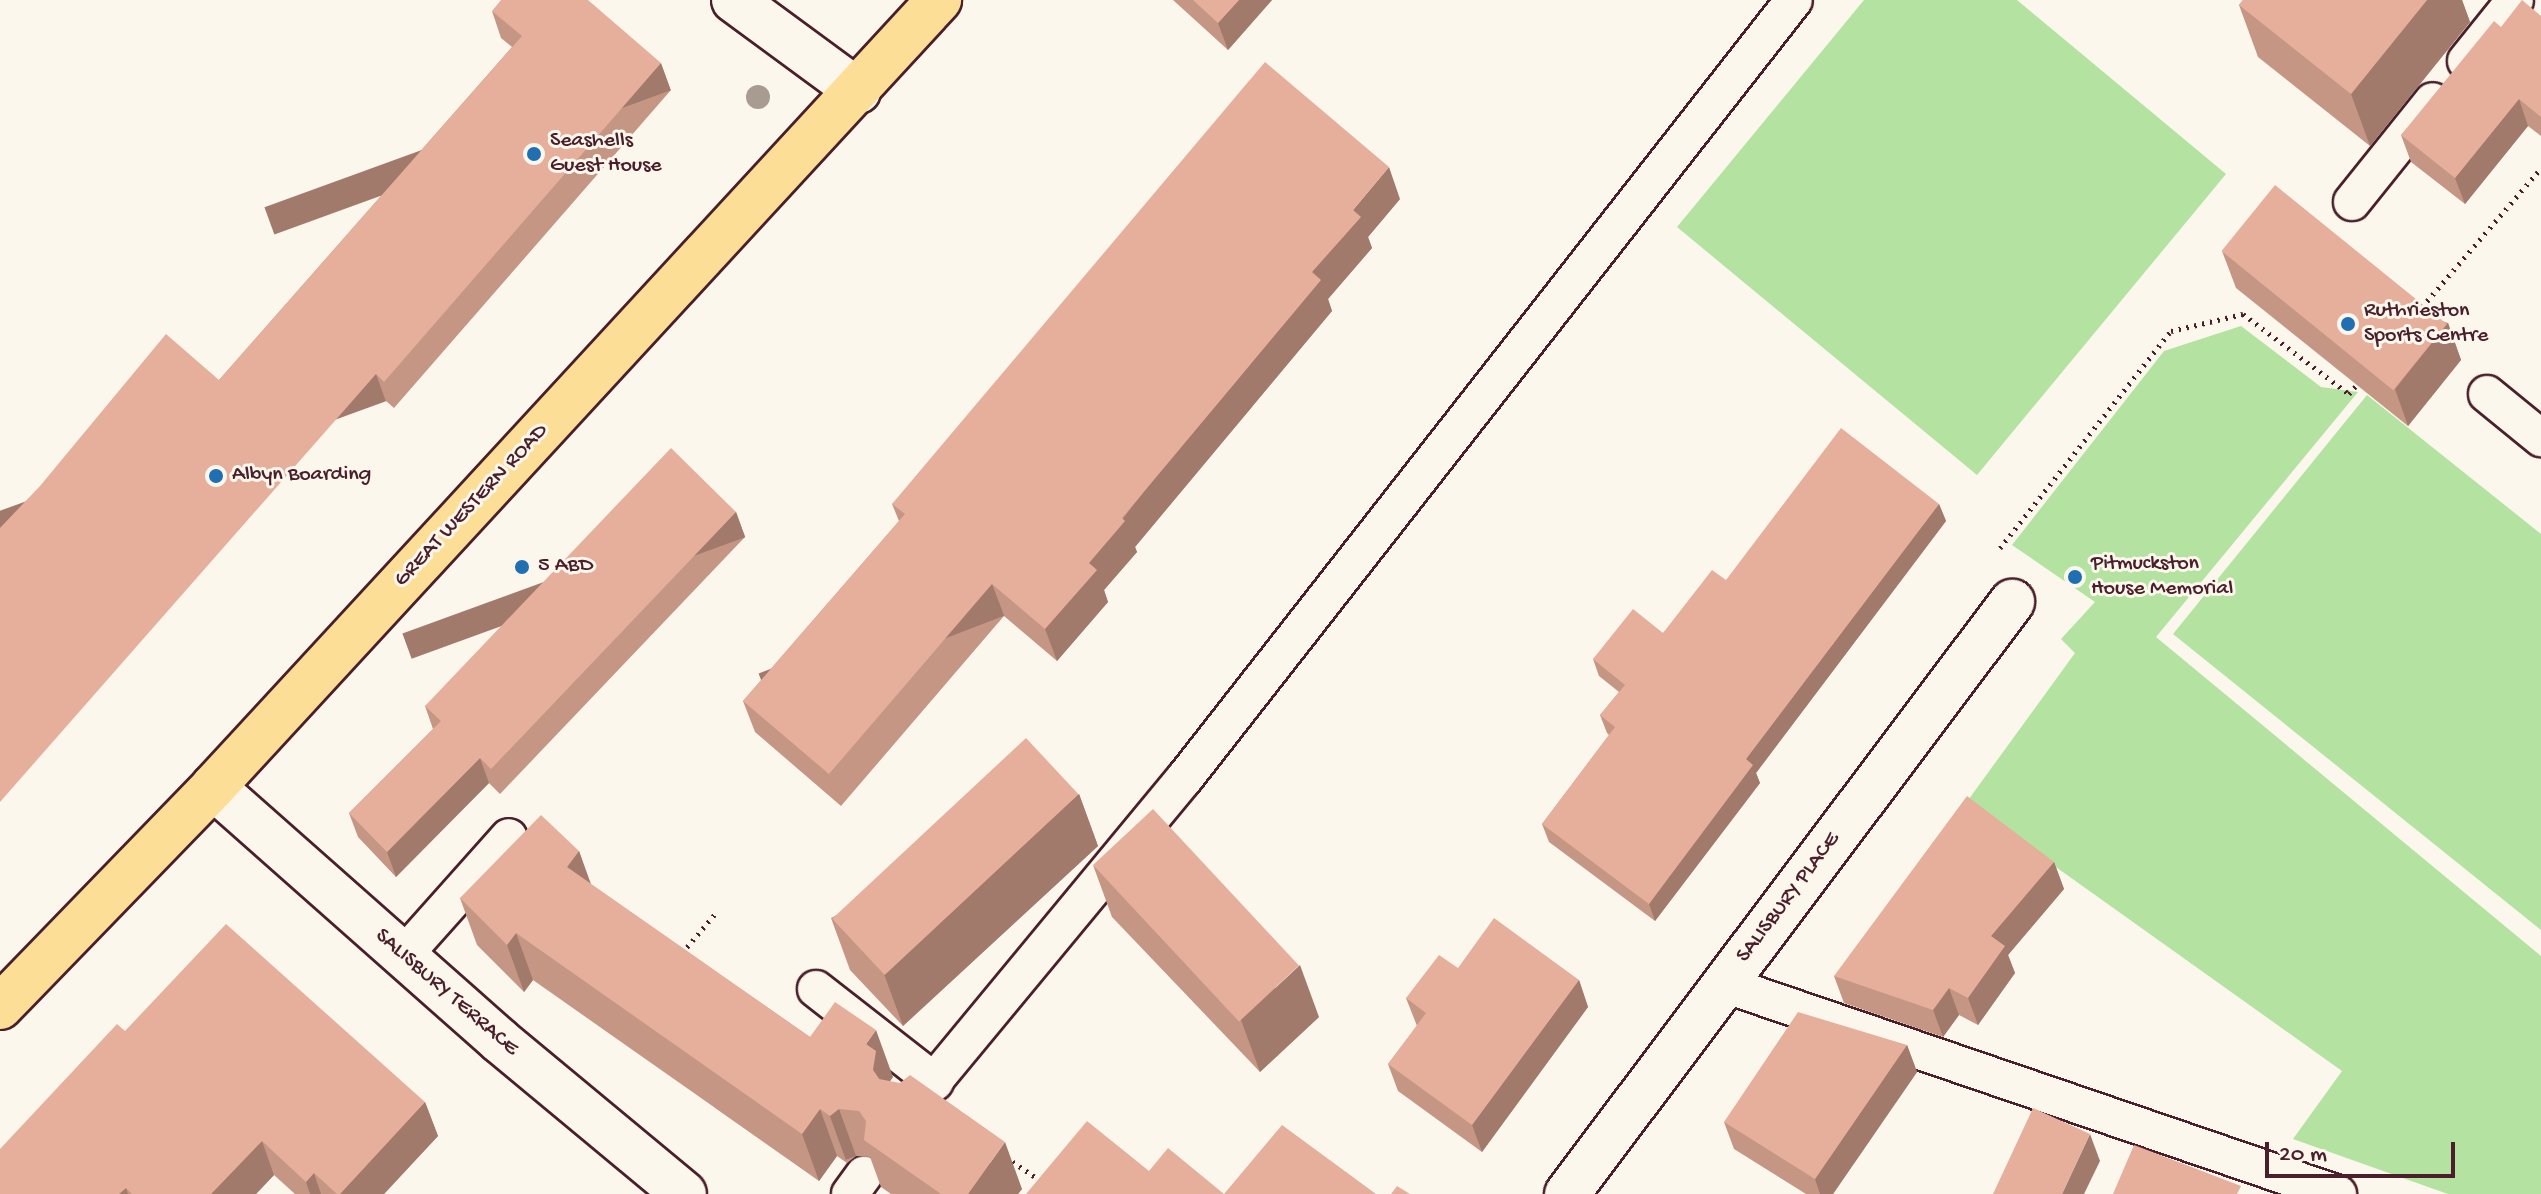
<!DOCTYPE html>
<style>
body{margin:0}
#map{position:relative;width:2541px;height:1194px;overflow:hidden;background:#fbf7ec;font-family:"Gochi Hand",sans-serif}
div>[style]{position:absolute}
.green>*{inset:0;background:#b3e2a1}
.path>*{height:5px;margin-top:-2.5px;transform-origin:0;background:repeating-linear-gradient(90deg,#4a1f2b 0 2px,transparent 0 8px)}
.roads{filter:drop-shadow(2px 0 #4a1f2b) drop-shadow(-2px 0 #4a1f2b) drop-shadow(0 2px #4a1f2b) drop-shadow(0 -2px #4a1f2b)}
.lane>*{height:36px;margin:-18px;padding:0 18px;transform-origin:18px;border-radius:18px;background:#fbf7ec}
.street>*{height:44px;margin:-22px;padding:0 22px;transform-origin:22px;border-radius:22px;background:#fbf7ec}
.primary>*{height:44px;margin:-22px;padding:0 22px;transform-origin:22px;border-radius:22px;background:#fcde96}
.trees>*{width:24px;height:24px;margin:-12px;border-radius:50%;background:#a89b92}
.wall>*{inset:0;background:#c69685}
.shaded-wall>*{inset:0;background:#a17a6c;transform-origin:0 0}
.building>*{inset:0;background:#e6af9b;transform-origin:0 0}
.dots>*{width:22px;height:22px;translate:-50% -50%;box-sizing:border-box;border:4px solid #fbf7ec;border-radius:50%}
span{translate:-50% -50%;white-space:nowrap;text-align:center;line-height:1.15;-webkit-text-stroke:6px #fbf7ec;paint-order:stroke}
.poi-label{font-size:22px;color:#4a1f2b}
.left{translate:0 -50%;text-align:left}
.street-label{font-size:22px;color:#4a1f2b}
.scale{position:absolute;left:2265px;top:1142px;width:190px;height:36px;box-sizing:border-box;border:4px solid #4a1f2b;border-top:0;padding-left:10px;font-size:24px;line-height:28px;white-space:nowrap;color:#4a1f2b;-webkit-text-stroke:6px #fbf7ec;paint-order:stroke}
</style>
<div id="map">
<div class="green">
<i style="clip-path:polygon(1864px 0,2017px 0,2226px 174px,1977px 475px,1677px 227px)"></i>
<i style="clip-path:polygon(2241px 326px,2321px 387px,2358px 392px,2156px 637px,2541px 956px,2541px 1194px,2448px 1194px,2293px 1139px,2342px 1071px,1966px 803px,2075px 653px,2061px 639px,2095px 602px,2012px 545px,2164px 351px)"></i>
<i style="clip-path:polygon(2367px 395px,2541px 534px,2541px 930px,2173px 634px)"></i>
</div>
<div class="path">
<i style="left:2422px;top:307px;width:183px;rotate:-49.4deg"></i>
<i style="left:2000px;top:548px;width:276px;rotate:-51.8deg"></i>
<i style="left:2171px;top:331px;width:74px;rotate:-13.3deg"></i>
<i style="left:2243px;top:314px;width:133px;rotate:37deg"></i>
<i style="left:2349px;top:394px;width:16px;rotate:-50deg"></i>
<i style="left:682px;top:953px;width:51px;rotate:-49.8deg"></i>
<i style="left:1006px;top:1157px;width:42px;rotate:34.4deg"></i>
<i style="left:1041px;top:1181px;width:17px;rotate:130deg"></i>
</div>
<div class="roads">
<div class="lane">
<i style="left:2466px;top:61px;width:78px;rotate:-51.2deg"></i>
<i style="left:2352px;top:202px;width:129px;rotate:-51.3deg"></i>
<i style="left:2487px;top:394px;width:70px;rotate:39.2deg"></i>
<i style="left:403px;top:956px;width:159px;rotate:-48.3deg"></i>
<i style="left:1724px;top:984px;width:649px;rotate:18.88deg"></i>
<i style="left:816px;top:989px;width:151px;rotate:38deg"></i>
<i style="left:910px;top:1110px;width:430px;rotate:-50.4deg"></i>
<i style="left:1184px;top:779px;width:989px;rotate:-51.94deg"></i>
<i style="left:850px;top:1194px;width:24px;rotate:-54deg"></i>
</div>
<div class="street">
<i style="left:734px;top:0;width:154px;rotate:36.3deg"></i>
<i style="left:213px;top:787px;width:383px;rotate:41.5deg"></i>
<i style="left:500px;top:1041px;width:239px;rotate:39.7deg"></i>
<i style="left:1567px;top:1194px;width:741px;rotate:-53.07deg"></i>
</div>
<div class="primary">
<i style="left:0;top:1007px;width:306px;rotate:-45.9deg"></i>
<i style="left:213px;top:787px;width:1071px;rotate:-47.31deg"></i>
</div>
</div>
<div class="trees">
<i style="left:758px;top:97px"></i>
</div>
<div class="wall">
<i style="clip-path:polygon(1173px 0,1272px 0,1228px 50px)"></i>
<i style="clip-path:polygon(2243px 0,2462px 0,2470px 22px,2370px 146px,2258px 57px,2239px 5px)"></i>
<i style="clip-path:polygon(492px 11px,671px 90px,394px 408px,386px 401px,219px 380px,512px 47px,501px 38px)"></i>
<i style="clip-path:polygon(2541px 16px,2541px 136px,2528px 126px,2465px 204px,2411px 162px,2401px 135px,2501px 27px)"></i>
<i style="clip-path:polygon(1400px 199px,1368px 237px,1372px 248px,1328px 299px,1332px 311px,1135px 547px,1137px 552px,1104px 590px,1108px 602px,1057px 661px,1004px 616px,841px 806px,755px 732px,743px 701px,899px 521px,892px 504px)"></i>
<i style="clip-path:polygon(2222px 251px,2448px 323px,2461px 360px,2408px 426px,2236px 288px)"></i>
<i style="clip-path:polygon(1939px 504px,1946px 521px,1756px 773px,1760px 783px,1655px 921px,1549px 842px,1542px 824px,1609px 735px,1607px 733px,1600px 715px,1619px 692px,1599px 676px,1593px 659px,1663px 633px,1726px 580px)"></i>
<i style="clip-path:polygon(736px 512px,745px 537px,500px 794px,489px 783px,396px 877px,358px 837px,349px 813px,433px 729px,425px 706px)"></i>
<i style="clip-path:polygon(1079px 794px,1098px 846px,903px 1026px,850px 970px,831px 918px)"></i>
<i style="clip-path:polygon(579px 851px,590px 884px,810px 1037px,893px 1077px,890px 1081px,1022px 1189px,1018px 1194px,891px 1194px,881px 1187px,870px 1157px,856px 1156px,847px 1163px,837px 1156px,819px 1181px,533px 980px,524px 992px,477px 945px,460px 898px)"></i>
<i style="clip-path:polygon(2054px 862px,2064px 889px,2008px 955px,2015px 973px,1978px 1025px,1959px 1015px,1943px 1037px,1844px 1003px,1834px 976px)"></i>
<i style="clip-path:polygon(1093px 865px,1319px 1017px,1260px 1072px,1112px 917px)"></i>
<i style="clip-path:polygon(1458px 968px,1579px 980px,1588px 1007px,1482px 1152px,1398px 1091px,1388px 1064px,1417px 1026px,1406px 998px)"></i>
<i style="clip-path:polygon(1907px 1045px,1917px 1072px,1833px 1194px,1806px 1194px,1734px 1149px,1724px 1122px)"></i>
<i style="clip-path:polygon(425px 1102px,438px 1136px,384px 1194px,295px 1194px,274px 1175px,256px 1194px,0 1194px)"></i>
</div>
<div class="shaded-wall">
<i style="clip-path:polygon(1239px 0,1272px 0,1228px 50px,1218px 23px)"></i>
<i style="clip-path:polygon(2427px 0,2462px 0,2470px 22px,2370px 146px,2351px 94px)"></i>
<i style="left:661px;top:63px;width:29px;height:422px;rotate:70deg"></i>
<i style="clip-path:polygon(2519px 99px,2528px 126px,2465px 204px,2455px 178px)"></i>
<i style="clip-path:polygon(1389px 167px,1400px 199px,1368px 237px,1372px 248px,1328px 299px,1332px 311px,1135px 547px,1137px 552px,1104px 590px,1108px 602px,1057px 661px,1045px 629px,1089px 563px,1312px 272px,1353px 210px)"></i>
<i style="clip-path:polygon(2448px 323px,2461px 360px,2408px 426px,2395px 389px)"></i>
<i style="left:376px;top:374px;width:29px;height:570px;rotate:70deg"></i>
<i style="clip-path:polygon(1939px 504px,1946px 521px,1756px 773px,1760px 783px,1655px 921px,1649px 904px,1746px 759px)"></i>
<i style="left:736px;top:512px;width:27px;height:355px;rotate:70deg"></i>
<i style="left:992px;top:584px;width:34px;height:250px;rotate:69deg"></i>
<i style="clip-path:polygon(480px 758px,489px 783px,396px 877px,387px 852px)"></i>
<i style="clip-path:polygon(1079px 794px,1098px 846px,903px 1026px,884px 974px)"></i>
<i style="clip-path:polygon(579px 851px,596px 898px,567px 867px)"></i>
<i style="clip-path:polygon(2054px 862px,2064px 889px,2008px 955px,2015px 973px,1978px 1025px,1968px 998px,1991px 936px)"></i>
<i style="clip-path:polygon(516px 933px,533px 980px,524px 992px,507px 945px)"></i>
<i style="clip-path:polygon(1300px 965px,1319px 1017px,1260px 1072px,1241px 1020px)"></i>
<i style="clip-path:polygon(1579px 980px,1588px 1007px,1482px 1152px,1472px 1125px)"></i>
<i style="clip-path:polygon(1949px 988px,1959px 1015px,1943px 1037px,1933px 1010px)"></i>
<i style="clip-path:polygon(876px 1030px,893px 1077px,888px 1084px,893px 1098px,873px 1070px,866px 1044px)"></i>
<i style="clip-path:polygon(1907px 1045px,1917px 1072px,1833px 1194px,1820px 1194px,1815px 1179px)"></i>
<i style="clip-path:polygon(425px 1102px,438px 1136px,384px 1194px,340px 1194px)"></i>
<i style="clip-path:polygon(820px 1109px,837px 1156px,819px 1181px,802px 1134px)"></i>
<i style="left:839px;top:1109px;width:50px;height:11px;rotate:70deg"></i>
<i style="clip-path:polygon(2090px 1134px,2100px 1161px,2084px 1194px,2062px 1194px)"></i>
<i style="clip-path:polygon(262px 1141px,274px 1175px,256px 1194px,211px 1194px)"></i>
<i style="clip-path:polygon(1005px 1142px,1022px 1189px,1018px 1194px,968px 1194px)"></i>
<i style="clip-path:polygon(314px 1173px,321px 1194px,310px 1194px,306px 1182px)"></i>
<i style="clip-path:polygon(126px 1188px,128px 1194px,119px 1194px)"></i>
</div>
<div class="building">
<i style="clip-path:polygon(501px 0,588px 0,661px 63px,384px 382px,376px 374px,0 802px,0 528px,40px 486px,166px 334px,219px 380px,522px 36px,492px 11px)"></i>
<i style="clip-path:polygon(1193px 0,1239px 0,1218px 23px)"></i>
<i style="clip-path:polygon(2243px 0,2427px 0,2351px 94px,2239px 5px)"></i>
<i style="clip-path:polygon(2522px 0,2541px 16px,2541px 117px,2519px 99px,2455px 178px,2401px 135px,2494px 21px,2501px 27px)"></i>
<i style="clip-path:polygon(1265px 62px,1389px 167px,1353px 210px,1361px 217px,1312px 272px,1321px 280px,1122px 518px,1125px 521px,1089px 563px,1097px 570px,1045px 629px,992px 584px,829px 774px,743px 701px,905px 514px,892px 504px)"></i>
<i style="left:2275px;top:185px;width:221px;height:85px;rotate:39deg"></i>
<i style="clip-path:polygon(1841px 428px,1939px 504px,1746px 759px,1753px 765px,1649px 904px,1542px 824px,1615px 727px,1600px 715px,1625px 685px,1593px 659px,1633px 609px,1663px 633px,1712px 570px,1726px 580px)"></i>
<i style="clip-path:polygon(671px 448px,736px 512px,491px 769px,480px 758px,387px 852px,349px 813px,441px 721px,425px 706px)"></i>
<i style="left:1026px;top:738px;width:77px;height:265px;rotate:47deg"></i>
<i style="clip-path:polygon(1967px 796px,2054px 862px,1991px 936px,2005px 946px,1968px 998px,1949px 988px,1933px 1010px,1834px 976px)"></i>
<i style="left:1153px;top:809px;width:214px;height:82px;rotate:47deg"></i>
<i style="clip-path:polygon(541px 815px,579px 851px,567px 867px,810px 1037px,835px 1002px,876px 1030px,866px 1044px,876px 1051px,873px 1070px,879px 1079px,900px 1083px,910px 1075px,1005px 1142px,968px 1194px,941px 1194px,864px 1140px,866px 1121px,859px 1111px,839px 1109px,830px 1116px,820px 1109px,802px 1134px,516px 933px,507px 945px,460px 898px)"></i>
<i style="clip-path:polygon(1494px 918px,1579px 980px,1472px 1125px,1388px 1064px,1426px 1013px,1406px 998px,1439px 955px,1458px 968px)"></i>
<i style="clip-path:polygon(226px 924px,425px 1102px,340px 1194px,337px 1194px,314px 1173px,306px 1182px,262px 1141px,211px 1194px,132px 1194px,126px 1188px,119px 1194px,0 1194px,0 1149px,117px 1024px,125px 1031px)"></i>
<i style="clip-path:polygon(1798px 1012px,1907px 1045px,1815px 1179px,1724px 1122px)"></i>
<i style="clip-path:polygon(2033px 1108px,2090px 1134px,2062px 1194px,1993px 1194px)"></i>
<i style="clip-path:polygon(1087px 1121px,1149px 1171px,1168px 1148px,1224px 1194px,1282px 1125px,1376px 1194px,1026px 1194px)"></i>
<i style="clip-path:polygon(2134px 1145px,2241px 1186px,2237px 1194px,2113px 1194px)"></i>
<i style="clip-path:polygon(1397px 1186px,1410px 1194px,1391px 1194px)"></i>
</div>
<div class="dots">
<i style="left:534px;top:154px;background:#1f6fb2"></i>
<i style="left:2348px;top:324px;background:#1f6fb2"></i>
<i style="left:216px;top:476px;background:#1f6fb2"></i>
<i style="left:522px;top:567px;background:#1f6fb2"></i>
<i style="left:2075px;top:577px;background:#1f6fb2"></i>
</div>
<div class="poi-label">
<span class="left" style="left:550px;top:154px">Seashells<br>Guest House</span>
<span class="left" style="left:2364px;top:324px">Ruthrieston<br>Sports Centre</span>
<span class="left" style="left:232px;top:476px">Albyn Boarding</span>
<span class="left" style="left:2091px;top:577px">Pitmuckston<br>House Memorial</span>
<span class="left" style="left:538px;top:567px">5 ABD</span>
</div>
<div class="street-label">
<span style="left:472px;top:506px;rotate:-47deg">GREAT WESTERN ROAD</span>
<span style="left:1789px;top:898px;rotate:-53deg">SALISBURY PLACE</span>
<span style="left:446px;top:993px;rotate:41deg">SALISBURY TERRACE</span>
</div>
<div class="scale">20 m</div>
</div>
